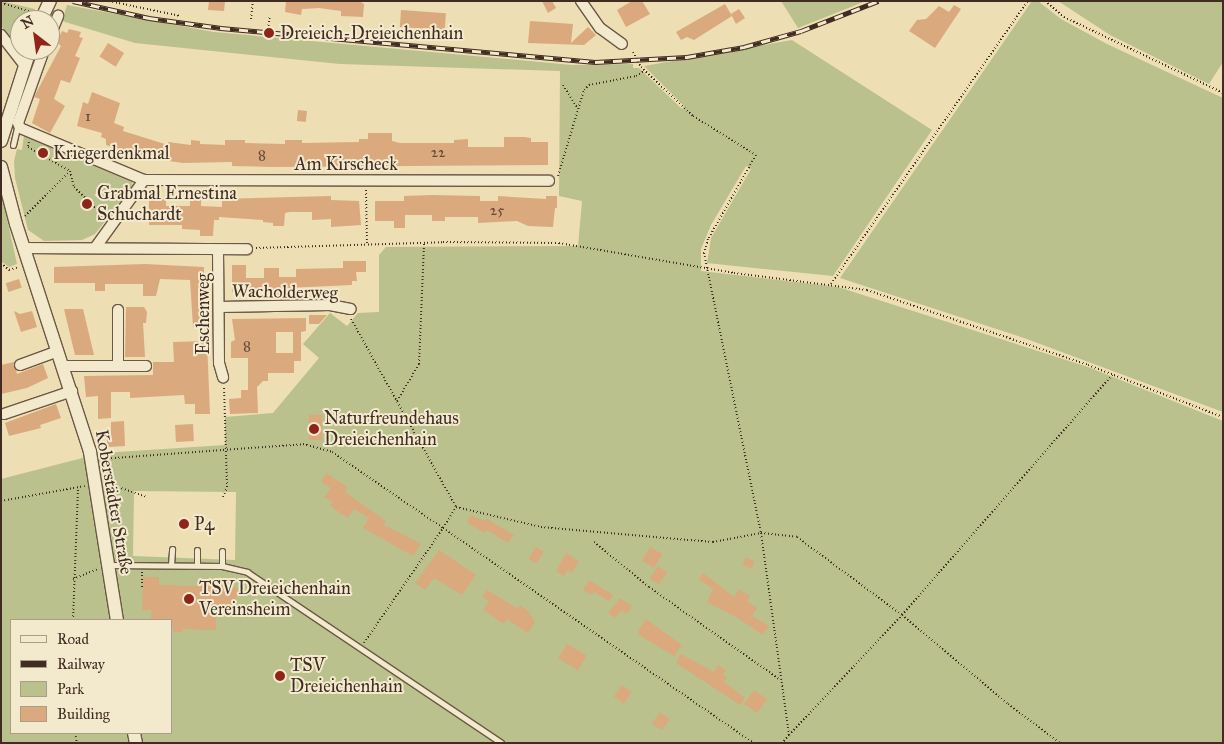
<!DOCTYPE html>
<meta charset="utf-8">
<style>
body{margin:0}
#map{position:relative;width:1224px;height:744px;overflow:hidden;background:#eddeb4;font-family:"IM FELL Great Primer",serif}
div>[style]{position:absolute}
.green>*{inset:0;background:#bac18c}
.building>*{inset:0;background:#daa97e;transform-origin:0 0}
.path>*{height:2px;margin-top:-1px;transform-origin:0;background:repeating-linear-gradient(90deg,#402c22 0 1px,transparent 0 3.5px)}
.roads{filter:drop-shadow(1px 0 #6b5846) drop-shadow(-1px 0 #6b5846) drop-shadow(0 1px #6b5846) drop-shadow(0 -1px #6b5846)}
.service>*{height:5px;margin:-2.5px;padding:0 2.5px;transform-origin:2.5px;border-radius:2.5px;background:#f3eace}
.minor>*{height:10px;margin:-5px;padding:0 5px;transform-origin:5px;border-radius:5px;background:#f3eace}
.tertiary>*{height:12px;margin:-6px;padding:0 6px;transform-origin:6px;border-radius:6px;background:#f3eace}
.rail>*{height:5px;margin-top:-2.5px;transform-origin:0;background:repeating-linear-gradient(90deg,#f3eace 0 9px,#402c22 0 18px);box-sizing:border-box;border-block:1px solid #402c22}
.dots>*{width:14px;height:14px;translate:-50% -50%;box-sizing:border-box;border:2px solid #f3eace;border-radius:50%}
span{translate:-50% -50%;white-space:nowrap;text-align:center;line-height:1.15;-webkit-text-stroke:4px #f3eace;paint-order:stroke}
.number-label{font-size:15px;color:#664b39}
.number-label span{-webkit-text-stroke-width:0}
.poi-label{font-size:18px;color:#402c22}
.left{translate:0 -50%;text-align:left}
.street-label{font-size:18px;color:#402c22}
.frame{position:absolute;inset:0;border:2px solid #402c22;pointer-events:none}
.legend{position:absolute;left:10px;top:619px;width:162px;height:115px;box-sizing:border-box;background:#f3eace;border:1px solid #ab9e89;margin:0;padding:6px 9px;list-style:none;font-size:15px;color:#402c22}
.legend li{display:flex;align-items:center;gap:10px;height:25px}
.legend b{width:25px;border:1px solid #ab9e89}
.north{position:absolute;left:10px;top:10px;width:50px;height:50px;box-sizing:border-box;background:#f3eace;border:1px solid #ab9e89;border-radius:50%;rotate:330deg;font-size:14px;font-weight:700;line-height:20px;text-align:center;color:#402c22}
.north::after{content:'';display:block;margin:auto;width:18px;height:22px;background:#8f2418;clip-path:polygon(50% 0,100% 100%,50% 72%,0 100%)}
</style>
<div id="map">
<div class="green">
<i style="clip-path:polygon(1px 1px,35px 9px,30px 20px,20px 20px,20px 43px,16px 44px,1px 26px)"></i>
<i style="clip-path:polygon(781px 1px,866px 1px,798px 28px)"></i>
<i style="clip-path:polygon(1032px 1px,1038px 1px,1061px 19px,1107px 44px,1223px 98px,1223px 412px,1024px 338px,840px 278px)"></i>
<i style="clip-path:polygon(1058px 1px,1223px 1px,1223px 62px,1209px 84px,1110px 35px)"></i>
<i style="clip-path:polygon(evenodd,67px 5px,214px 32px,572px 65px,633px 64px,633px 68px,639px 68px,682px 109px,684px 106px,644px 66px,792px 40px,932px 130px,833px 276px,707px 263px,711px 238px,751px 169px,746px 166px,711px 225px,701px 249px,701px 271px,838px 287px,1088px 367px,1223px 421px,1223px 743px,1px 743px,1px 479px,102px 453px,225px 445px,225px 417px,273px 413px,319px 358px,303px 344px,330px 313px,347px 326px,358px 313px,379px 312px,379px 255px,386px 247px,578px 246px,582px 201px,559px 196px,560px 71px,340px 64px,135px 43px,62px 21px,67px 5px,134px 491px,236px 492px,235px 560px,133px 556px,134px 491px,67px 5px,11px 620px,171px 620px,171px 733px,11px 733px,11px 620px)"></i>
<i style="clip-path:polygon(24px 135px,132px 182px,133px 186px,95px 234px,82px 240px,44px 241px,28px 230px,15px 178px,14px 161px,17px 149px,22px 150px)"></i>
<i style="clip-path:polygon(2px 196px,17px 264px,9px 267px,1px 261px)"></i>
</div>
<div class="building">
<i style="clip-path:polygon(209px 1px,225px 1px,224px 11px,208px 10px)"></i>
<i style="clip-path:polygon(286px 1px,359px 1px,364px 4px,363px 17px,341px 16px,341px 11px,319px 8px,302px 9px,301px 15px,285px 12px)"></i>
<i style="clip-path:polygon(542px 1px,552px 1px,556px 8px,548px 13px)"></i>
<i style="clip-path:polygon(632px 1px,642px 1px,650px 14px,626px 27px,617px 10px)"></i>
<i style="clip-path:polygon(725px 4px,732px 16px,694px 40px,687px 37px,681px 40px,676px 32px)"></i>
<i style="clip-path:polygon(954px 5px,961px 9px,935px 48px,909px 31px,917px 20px,926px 19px,939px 6px,949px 12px)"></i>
<i style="clip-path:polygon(739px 9px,745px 18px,736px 24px,731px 14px)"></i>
<i style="left:401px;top:10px;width:45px;height:17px;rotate:4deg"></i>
<i style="clip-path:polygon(530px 21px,573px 24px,571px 43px,588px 27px,596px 35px,584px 45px,528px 43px)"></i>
<i style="clip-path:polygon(69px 29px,81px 32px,79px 37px,83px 38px,75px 56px,80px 58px,70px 83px,61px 80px,54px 99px,65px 106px,50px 133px,32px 123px,40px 99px,34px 97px,61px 46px,57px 42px,62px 31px,67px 33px)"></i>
<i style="left:108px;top:43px;width:19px;height:16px;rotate:32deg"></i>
<i style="clip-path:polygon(92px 92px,120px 103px,114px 123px,124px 127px,123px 131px,168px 145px,168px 142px,191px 145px,191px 140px,200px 141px,200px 144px,225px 145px,225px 140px,245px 140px,245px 143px,285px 144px,285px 140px,302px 140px,302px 143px,359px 142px,359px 139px,368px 139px,368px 133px,392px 133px,392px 141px,400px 143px,454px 143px,454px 140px,468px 139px,468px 147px,504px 147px,504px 137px,524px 137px,531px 138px,531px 142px,548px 142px,548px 165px,272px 167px,232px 166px,232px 162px,183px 163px,154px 159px,106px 145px,106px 139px,101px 137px,102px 133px,77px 126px,83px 102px,88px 104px)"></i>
<i style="left:298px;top:110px;width:9px;height:11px;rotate:6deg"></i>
<i style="clip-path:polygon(190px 193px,201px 193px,201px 206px,222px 207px,222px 199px,331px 196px,331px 200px,359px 201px,361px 225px,331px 227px,331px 219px,312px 220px,312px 212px,290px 212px,285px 213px,284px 226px,273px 226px,273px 223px,263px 222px,263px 220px,219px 217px,219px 220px,214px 220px,213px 236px,200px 236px,200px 230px,182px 229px,182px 225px,149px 225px,149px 199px,166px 199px,166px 206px,190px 206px)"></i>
<i style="clip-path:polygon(432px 195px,480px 196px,480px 201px,498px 201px,498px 196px,546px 199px,546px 196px,557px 196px,557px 208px,555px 208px,553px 227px,528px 226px,517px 221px,478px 223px,478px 217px,445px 217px,445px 221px,432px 221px,432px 215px,405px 215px,405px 228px,394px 228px,394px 221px,375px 221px,375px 201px,404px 201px,404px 196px)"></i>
<i style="clip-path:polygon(343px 261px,366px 261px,366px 272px,356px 272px,357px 281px,352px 281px,352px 285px,286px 288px,283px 295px,269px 295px,269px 289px,232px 292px,232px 265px,246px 265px,246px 278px,264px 278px,264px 268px,279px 268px,279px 277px,296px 277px,296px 269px,343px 268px)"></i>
<i style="clip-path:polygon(145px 264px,204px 267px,204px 283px,208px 286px,207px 327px,193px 327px,190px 280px,160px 279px,156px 296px,143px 296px,143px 284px,105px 284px,105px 291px,95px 291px,95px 283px,54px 283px,54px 267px)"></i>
<i style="left:19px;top:279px;width:9px;height:14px;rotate:72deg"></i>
<i style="clip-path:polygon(126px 307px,144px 307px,147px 312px,146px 323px,143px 323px,145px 357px,125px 357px)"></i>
<i style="clip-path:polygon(64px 309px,83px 309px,94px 355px,75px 355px)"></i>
<i style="clip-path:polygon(14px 311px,20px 314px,32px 311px,37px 327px,21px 332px)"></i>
<i style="clip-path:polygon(309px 315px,327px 315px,319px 324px,309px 324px)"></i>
<i style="clip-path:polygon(evenodd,306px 318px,306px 331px,301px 332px,301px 361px,294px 361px,294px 373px,268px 373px,268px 381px,263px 381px,257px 387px,258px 413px,230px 414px,229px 399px,241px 398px,241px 390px,248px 390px,248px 358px,231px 358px,231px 342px,235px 340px,232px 319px,306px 318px,276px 332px,293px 332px,293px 353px,276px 353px,276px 332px)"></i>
<i style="clip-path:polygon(207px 341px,210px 414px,195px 414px,195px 404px,185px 404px,184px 395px,130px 398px,130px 392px,111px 392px,111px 418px,98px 419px,98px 396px,86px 397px,84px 376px,153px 375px,153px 362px,174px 362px,173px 342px)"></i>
<i style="clip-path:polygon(14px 362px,17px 374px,43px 364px,48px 378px,27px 388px,1px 394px,1px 365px)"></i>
<i style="clip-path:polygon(56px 404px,61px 418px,40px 425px,41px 428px,9px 436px,5px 423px)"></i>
<i style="left:309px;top:415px;width:13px;height:25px"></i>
<i style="clip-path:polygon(124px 421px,125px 446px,107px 447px,107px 438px,111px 438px,111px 422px)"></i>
<i style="left:193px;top:424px;width:17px;height:18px;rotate:87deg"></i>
<i style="clip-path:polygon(326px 473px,347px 487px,345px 492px,386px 521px,384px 525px,421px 544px,413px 556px,363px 528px,369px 518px,354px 509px,348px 518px,330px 506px,333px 502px,324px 497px,331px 488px,321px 482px)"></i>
<i style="clip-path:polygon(470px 515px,485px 521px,487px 519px,514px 535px,508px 543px,487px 530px,485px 533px,467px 523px)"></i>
<i style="left:536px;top:547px;width:9px;height:14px;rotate:32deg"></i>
<i style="left:650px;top:547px;width:14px;height:16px;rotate:30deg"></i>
<i style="clip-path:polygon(439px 550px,476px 575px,462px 595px,434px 578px,425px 590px,415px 583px)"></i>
<i style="clip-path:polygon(566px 553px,579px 561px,572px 573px,567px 570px,564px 576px,556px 571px)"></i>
<i style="left:746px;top:557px;width:10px;height:8px;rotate:29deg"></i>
<i style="left:658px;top:566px;width:11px;height:15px;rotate:34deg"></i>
<i style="clip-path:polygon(703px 573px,734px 597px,739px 589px,750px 596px,747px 601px,757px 608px,752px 616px,769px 626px,763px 635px,736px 617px,707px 602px,713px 589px,699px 580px)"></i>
<i style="clip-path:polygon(143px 577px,159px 577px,159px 585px,237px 587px,236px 611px,216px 610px,216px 630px,183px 629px,183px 632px,174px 632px,171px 620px,151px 620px,151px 610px,142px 610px)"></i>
<i style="clip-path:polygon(589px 580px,613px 595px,609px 601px,594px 592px,592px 595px,583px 590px)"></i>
<i style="clip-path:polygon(487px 590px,518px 609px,520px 605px,528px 611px,535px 622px,528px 633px,507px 619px,504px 624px,483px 610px,489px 601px,482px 597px)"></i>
<i style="clip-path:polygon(620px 598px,632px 606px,627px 614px,621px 610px,616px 618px,608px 613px)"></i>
<i style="clip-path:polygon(646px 619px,682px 645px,674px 656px,639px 635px,638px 631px)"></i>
<i style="left:567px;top:644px;width:23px;height:17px;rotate:31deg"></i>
<i style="clip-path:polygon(681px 654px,714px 672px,718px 665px,726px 670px,723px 674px,727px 677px,724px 682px,745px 698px,740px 705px,676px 663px)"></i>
<i style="left:622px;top:685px;width:12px;height:14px;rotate:35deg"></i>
<i style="left:754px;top:690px;width:16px;height:17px;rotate:35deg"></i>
<i style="left:660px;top:712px;width:12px;height:14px;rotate:35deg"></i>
</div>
<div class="path">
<i style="left:109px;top:1px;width:73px;rotate:11.9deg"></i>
<i style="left:1045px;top:1px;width:25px;rotate:40deg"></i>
<i style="left:1064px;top:17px;width:176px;rotate:25.5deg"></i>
<i style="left:1px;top:3px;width:33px;rotate:16deg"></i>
<i style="left:251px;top:19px;width:18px;rotate:-84deg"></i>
<i style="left:268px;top:29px;width:14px;rotate:-82deg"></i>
<i style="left:633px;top:52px;width:17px;rotate:62deg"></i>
<i style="left:641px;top:67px;width:71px;rotate:43.3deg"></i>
<i style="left:693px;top:116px;width:74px;rotate:31.8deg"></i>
<i style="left:756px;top:155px;width:97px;rotate:119.7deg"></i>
<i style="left:708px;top:239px;width:15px;rotate:106deg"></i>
<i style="left:704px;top:253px;width:286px;rotate:78.5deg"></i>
<i style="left:761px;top:533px;width:204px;rotate:82.1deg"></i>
<i style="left:789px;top:735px;width:11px;rotate:131deg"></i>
<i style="left:563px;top:85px;width:26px;rotate:58deg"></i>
<i style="left:29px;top:142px;width:5px;rotate:101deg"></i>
<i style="left:28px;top:147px;width:48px;rotate:29.7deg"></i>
<i style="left:70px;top:171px;width:16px;rotate:76deg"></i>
<i style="left:74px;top:187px;width:33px;rotate:44deg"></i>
<i style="left:98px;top:210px;width:11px;rotate:68deg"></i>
<i style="left:558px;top:176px;width:90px;rotate:-73.2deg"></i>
<i style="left:584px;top:90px;width:7px;rotate:-45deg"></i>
<i style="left:589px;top:85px;width:48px;rotate:-10.8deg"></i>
<i style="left:636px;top:76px;width:9px;rotate:-32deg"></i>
<i style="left:366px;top:190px;width:56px;rotate:89deg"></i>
<i style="left:25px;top:216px;width:62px;rotate:-45deg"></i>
<i style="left:256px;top:248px;width:187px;rotate:-1.8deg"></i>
<i style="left:443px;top:242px;width:116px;rotate:0.5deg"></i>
<i style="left:559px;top:243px;width:178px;rotate:9.7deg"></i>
<i style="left:734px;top:273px;width:134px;rotate:7.3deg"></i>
<i style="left:867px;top:290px;width:233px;rotate:18.7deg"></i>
<i style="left:1088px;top:365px;width:145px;rotate:21.1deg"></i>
<i style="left:1px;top:263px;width:11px;rotate:41deg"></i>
<i style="left:9px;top:270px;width:10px;rotate:-17deg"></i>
<i style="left:831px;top:284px;width:345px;rotate:-55.2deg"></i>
<i style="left:351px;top:319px;width:215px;rotate:60.8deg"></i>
<i style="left:397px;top:401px;width:43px;rotate:-59.3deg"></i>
<i style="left:419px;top:364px;width:121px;rotate:-87.6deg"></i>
<i style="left:101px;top:459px;width:203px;rotate:-4.2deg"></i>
<i style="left:303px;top:444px;width:30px;rotate:15deg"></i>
<i style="left:332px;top:452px;width:135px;rotate:34.4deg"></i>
<i style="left:443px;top:528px;width:25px;rotate:-58deg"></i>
<i style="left:456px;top:507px;width:87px;rotate:13.2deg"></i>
<i style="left:541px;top:527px;width:151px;rotate:5deg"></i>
<i style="left:691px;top:540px;width:22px;rotate:5deg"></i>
<i style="left:713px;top:542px;width:49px;rotate:-10.6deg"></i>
<i style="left:761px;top:533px;width:36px;rotate:6deg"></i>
<i style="left:797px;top:537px;width:131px;rotate:36.6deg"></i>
<i style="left:902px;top:615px;width:138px;rotate:40deg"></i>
<i style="left:1008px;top:704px;width:65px;rotate:36.9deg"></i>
<i style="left:105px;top:470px;width:21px;rotate:53deg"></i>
<i style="left:118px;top:487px;width:31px;rotate:19deg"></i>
<i style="left:107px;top:484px;width:7px;rotate:-8deg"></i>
<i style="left:223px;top:497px;width:11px;rotate:-68deg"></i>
<i style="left:227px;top:487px;width:100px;rotate:-91.7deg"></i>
<i style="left:1px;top:501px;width:85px;rotate:-10.1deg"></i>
<i style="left:594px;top:542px;width:71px;rotate:39.3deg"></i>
<i style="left:649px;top:587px;width:159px;rotate:35.3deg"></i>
<i style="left:142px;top:572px;width:15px;rotate:90deg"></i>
<i style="left:73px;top:579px;width:27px;rotate:-22deg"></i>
<i style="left:73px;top:620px;width:133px;rotate:-87.8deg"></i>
<i style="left:364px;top:643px;width:140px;rotate:-55.5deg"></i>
<i style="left:443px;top:528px;width:378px;rotate:34.7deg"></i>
<i style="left:75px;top:733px;width:10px;rotate:79deg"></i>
<i style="left:789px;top:735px;width:165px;rotate:-46.7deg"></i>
<i style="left:902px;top:615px;width:320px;rotate:-48.8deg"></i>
</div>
<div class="roads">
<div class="service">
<i style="left:13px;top:145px;width:23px;rotate:-77deg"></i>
<i style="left:197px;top:550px;width:15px;rotate:90deg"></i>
<i style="left:109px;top:565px;width:113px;rotate:0.5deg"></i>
<i style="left:222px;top:566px;width:26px;rotate:13deg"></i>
<i style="left:247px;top:572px;width:306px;rotate:33.9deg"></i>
<i style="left:171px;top:565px;width:16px;rotate:-86deg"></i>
<i style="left:222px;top:566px;width:15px;rotate:-90deg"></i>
</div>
<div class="minor">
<i style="left:581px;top:1px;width:33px;rotate:55deg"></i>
<i style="left:600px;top:28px;width:27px;rotate:36deg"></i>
<i style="left:1px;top:35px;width:37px;rotate:52deg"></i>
<i style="left:50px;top:36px;width:22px;rotate:-68deg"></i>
<i style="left:44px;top:50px;width:77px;rotate:109.6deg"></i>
<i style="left:18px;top:123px;width:5px;rotate:68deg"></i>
<i style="left:20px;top:128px;width:134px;rotate:22.8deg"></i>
<i style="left:24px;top:248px;width:223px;rotate:0.3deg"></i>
<i style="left:95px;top:248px;width:84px;rotate:-54.2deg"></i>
<i style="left:144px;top:180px;width:405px;rotate:0.1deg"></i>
<i style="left:218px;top:250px;width:113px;rotate:89.5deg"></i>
<i style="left:219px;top:363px;width:15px;rotate:74deg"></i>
<i style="left:219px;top:307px;width:111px;rotate:-1deg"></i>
<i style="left:330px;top:305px;width:21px;rotate:11deg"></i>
<i style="left:20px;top:365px;width:40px;rotate:-20.2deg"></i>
<i style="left:64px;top:366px;width:82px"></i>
<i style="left:118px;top:366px;width:56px;rotate:-90deg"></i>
<i style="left:4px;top:414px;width:72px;rotate:-18.7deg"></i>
</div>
<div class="tertiary">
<i style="left:41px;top:20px;width:21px;rotate:-65deg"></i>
<i style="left:1px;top:141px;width:96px;rotate:-72.3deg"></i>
<i style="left:1px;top:167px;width:59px;rotate:75.3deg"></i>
<i style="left:16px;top:224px;width:240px;rotate:72deg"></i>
<i style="left:90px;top:452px;width:170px;rotate:80.9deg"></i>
<i style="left:134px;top:733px;width:10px;rotate:79deg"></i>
</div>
</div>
<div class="rail">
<i style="left:73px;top:1px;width:78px;rotate:12.6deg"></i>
<i style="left:149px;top:18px;width:73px;rotate:7.9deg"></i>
<i style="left:221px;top:28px;width:376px;rotate:5.2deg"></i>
<i style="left:595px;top:62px;width:92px;rotate:-3.1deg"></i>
<i style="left:687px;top:57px;width:58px;rotate:-10deg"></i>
<i style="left:744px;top:47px;width:59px;rotate:-15.7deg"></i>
<i style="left:801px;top:31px;width:83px;rotate:-21.3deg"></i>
</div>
<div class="dots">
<i style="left:269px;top:33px;background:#8f2418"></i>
<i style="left:43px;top:153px;background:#8f2418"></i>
<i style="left:87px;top:204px;background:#8f2418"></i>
<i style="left:314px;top:429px;background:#8f2418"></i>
<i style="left:184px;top:524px;background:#8f2418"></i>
<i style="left:189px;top:599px;background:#8f2418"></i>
<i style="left:280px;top:676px;background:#8f2418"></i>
</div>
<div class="number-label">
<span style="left:88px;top:117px">1</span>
<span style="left:438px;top:153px">22</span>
<span style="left:262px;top:156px">8</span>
<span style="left:497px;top:211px">25</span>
<span style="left:247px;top:347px">8</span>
</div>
<div class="poi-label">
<span class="left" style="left:280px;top:33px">Dreieich-Dreieichenhain</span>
<span class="left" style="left:53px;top:153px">Kriegerdenkmal</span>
<span class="left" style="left:97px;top:204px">Grabmal Ernestina<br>Schuchardt</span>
<span class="left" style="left:324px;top:429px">Naturfreundehaus<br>Dreieichenhain</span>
<span class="left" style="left:194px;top:524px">P4</span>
<span class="left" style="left:199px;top:599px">TSV Dreieichenhain<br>Vereinsheim</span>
<span class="left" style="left:290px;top:676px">TSV<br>Dreieichenhain</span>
</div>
<div class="street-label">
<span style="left:346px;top:164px">Am Kirscheck</span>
<span style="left:285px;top:292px;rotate:1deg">Wacholderweg</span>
<span style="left:203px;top:314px;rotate:-90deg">Eschenweg</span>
<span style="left:114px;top:502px;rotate:80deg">Koberstädter Straße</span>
</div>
<div class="frame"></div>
<ul class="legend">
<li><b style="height:6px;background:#f3eace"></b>Road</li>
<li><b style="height:6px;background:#402c22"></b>Railway</li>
<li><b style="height:14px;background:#bac18c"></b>Park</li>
<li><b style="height:14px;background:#daa97e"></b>Building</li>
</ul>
<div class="north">N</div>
</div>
